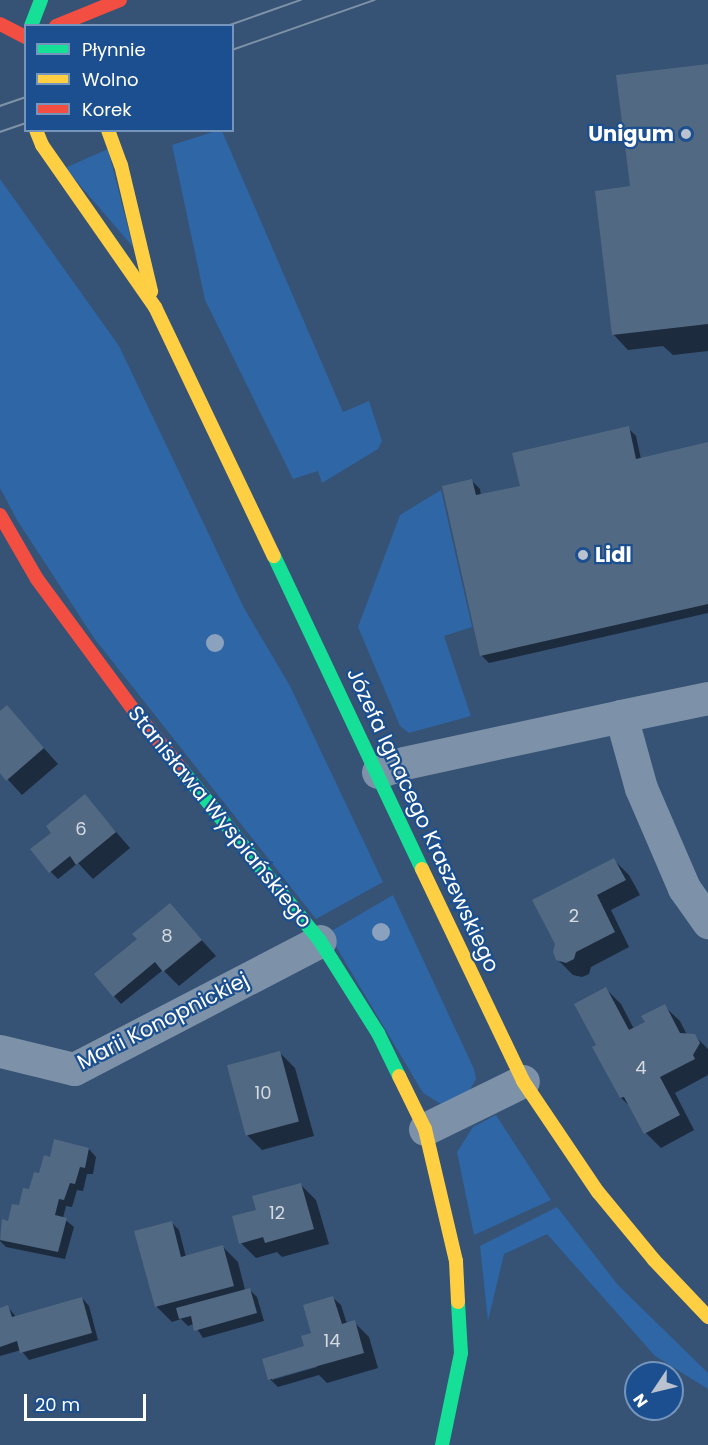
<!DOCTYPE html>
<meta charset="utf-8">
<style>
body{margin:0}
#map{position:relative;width:708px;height:1445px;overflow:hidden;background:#365274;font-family:Poppins,sans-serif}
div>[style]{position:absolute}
.green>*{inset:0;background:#2f66a5}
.shadow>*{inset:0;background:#0007}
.building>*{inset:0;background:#526984;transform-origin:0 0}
.street>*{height:33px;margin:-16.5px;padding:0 16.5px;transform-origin:16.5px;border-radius:16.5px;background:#7d92a8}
.fast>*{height:14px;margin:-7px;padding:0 7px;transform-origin:7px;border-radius:7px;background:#16e098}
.slow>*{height:14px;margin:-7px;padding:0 7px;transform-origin:7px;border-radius:7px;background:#ffcf43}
.jam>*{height:14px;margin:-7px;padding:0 7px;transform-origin:7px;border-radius:7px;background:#f24e42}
.tram>*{height:1.5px;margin:-0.75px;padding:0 0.75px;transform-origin:0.75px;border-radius:0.75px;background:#7e92a7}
.trees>*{width:18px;height:18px;margin:-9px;border-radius:50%;background:#8aa2be}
.dots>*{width:16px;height:16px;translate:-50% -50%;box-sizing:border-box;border:3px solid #1b4f8f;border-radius:50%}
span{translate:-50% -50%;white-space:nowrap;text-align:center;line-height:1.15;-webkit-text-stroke:4.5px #1b4f8f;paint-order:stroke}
.number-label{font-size:18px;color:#d4dae0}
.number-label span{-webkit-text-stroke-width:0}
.poi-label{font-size:21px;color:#fff;font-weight:700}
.right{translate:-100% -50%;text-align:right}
.left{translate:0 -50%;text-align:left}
.street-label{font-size:21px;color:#fff}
.legend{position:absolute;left:24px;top:24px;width:210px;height:108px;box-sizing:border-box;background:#1b4f8f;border:2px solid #7695bc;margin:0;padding:8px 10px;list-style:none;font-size:18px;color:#fff}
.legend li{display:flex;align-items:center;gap:12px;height:30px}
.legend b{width:30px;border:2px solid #7695bc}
.north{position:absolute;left:624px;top:1361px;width:60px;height:60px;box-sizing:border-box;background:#1b4f8f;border:2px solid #7695bc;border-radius:50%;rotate:235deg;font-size:16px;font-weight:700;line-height:24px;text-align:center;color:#fff}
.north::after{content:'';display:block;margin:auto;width:21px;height:27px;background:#b9c2ce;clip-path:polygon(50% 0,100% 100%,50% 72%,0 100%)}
.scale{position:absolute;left:24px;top:1394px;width:122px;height:27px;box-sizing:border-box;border:3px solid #fff;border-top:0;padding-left:8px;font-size:18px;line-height:21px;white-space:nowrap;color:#fff;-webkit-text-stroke:4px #1b4f8f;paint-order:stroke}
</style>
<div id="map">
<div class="green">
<i style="clip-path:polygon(216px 131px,222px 131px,343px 412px,369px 401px,382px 441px,378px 449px,322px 483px,318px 471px,293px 479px,205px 300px,172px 145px)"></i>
<i style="clip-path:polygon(108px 149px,133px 247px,65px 168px)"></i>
<i style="clip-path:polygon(0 179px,119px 346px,244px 608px,290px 686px,383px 882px,316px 919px,94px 638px,17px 520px,0 488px)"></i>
<i style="clip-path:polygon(441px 490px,472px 627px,444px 636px,471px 716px,409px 733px,400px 726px,358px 627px,400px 515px)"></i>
<i style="clip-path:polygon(393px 895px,474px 1069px,476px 1079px,469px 1091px,441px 1104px,423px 1093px,328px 933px)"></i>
<i style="clip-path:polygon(496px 1115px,551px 1200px,474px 1235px,457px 1152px,473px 1127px)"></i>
<i style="clip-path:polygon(557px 1207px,618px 1285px,708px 1373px,708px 1389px,655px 1356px,547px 1234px,504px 1254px,488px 1321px,480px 1246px)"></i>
</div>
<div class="shadow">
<i style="clip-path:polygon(708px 65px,708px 351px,673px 355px,663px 346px,628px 350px,613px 334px,631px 188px)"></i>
<i style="clip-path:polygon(628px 428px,636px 436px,641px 459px,708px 444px,708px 613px,489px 663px,481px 655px,472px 481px,480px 489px,481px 496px,522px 487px)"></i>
<i style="clip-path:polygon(7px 707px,58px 764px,22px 795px,0 771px,0 713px)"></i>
<i style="clip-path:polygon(85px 796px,130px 848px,93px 879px,78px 863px,58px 879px,51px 872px,53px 833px)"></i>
<i style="clip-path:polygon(614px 860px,629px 875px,640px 895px,611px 910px,629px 947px,591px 967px,589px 974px,582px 977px,573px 975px,558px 960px)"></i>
<i style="clip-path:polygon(170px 905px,216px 956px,179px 986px,163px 970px,121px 1004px,114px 996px,139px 940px)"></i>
<i style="clip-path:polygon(606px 989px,621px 1004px,634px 1029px,647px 1022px,664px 1006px,680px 1021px,687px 1035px,694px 1035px,708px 1049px,708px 1075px,675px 1093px,694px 1130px,661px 1148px,646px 1133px,632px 1108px,621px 1098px,598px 1046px)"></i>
<i style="clip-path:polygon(279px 1052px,295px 1068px,314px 1136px,262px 1150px,247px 1135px)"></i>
<i style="clip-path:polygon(89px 1149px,96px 1157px,93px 1174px,87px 1174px,83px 1191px,77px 1190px,72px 1207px,66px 1206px,63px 1218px,74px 1227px,65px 1259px,6px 1247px,0 1241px,3px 1221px,9px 1223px,51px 1158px)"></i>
<i style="clip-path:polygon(301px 1185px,316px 1200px,329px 1244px,282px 1257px,277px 1252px,256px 1258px,241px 1243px)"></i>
<i style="clip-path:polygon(171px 1222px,179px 1230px,186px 1257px,223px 1247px,238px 1262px,245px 1290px,249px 1289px,257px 1297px,264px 1321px,203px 1338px,194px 1324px,188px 1326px,181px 1319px,172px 1322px,156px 1306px)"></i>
<i style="clip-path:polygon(82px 1298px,89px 1306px,98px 1340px,29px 1360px,21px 1350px,0 1356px,0 1309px,8px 1307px,16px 1317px)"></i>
<i style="clip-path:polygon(evenodd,333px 1298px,341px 1305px,347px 1324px,354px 1322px,369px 1337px,378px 1368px,327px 1383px,319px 1375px,278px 1387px,270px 1379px,306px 1347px,333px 1298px,317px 1364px,317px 1367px,272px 1380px,272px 1377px,317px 1364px)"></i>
</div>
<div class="building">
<i style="clip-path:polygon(708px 64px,708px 324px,612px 335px,595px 191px,630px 186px,616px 75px)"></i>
<i style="clip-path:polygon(629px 426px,636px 459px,708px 442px,708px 604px,480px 656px,442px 486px,472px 479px,476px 495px,520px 486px,512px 453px)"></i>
<i style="clip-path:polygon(7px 705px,44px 748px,6px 781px,0 773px,0 711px)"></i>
<i style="clip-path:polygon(85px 794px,116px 832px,76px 865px,70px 856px,49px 873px,30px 849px,51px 833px,46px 826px)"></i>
<i style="clip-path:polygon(614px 858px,626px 880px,597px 895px,615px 932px,576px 952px,574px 959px,566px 963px,556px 960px,553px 952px,555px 944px,532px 900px)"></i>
<i style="clip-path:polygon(170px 903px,202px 940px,163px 972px,155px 962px,113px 997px,94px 974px,137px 939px,132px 934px)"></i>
<i style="clip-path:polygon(606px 987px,629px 1030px,645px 1022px,641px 1016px,665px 1004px,680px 1033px,695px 1034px,700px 1043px,693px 1055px,695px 1059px,660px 1077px,680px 1115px,644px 1134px,624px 1097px,620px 1098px,592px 1047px,596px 1045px,574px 1004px)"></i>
<i style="left:280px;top:1051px;width:73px;height:55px;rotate:75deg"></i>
<i style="clip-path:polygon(54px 1139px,89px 1148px,85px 1168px,80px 1167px,75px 1184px,70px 1183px,64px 1200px,59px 1199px,55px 1215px,67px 1218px,58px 1252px,0 1240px,2px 1219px,8px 1221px,12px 1204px,19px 1205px,23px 1188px,29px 1189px,34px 1172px,39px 1173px,44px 1155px,50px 1157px)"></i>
<i style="clip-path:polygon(301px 1183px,314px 1229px,265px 1243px,263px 1237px,239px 1244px,232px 1216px,256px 1210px,252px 1196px)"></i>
<i style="clip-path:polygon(172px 1221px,181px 1257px,223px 1245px,234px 1286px,155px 1307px,134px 1231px)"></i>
<i style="clip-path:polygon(250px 1288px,257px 1313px,194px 1331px,191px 1316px,179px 1319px,176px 1308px)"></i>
<i style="clip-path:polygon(333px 1296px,342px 1324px,355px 1320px,364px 1353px,268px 1380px,262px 1359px,304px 1346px,301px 1336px,311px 1333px,303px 1305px)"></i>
<i style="clip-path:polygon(82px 1297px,92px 1333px,20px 1353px,17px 1341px,0 1347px,0 1308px,8px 1305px,12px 1317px)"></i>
</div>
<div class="street">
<i style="left:621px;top:716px;width:89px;rotate:-11.7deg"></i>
<i style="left:378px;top:772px;width:28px;rotate:-19deg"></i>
<i style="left:404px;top:763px;width:222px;rotate:-12.2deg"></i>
<i style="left:621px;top:716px;width:75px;rotate:74.5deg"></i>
<i style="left:641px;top:788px;width:109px;rotate:66.7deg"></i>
<i style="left:684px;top:888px;width:42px;rotate:54.8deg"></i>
<i style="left:0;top:1051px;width:76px;rotate:13.7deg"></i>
<i style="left:74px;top:1069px;width:277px;rotate:-27.5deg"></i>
<i style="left:425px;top:1129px;width:109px;rotate:-26.1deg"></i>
</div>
<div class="fast">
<i style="left:31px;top:26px;width:28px;rotate:-69deg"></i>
<i style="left:274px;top:556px;width:346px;rotate:64.7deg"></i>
<i style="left:182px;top:770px;width:220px;rotate:51.1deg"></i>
<i style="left:320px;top:941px;width:109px;rotate:57.8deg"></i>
<i style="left:378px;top:1033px;width:48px;rotate:64deg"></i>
<i style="left:442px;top:1445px;width:94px;rotate:-78.3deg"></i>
<i style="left:461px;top:1353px;width:51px;rotate:-93.4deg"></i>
</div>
<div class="slow">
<i style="left:36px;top:130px;width:16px;rotate:68deg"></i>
<i style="left:42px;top:145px;width:198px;rotate:55.1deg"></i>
<i style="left:155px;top:307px;width:276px;rotate:64.5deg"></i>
<i style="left:108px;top:130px;width:37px;rotate:70deg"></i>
<i style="left:121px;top:165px;width:130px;rotate:76.6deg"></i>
<i style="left:422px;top:869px;width:235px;rotate:64.5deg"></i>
<i style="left:523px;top:1081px;width:134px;rotate:56deg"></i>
<i style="left:598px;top:1192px;width:88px;rotate:50.5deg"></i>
<i style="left:654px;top:1260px;width:79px;rotate:46.5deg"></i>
<i style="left:399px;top:1076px;width:59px;rotate:63.9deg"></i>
<i style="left:425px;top:1129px;width:136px;rotate:76.8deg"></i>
<i style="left:456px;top:1261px;width:41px;rotate:87.2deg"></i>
</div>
<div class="jam">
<i style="left:0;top:24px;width:29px;rotate:27deg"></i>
<i style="left:56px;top:26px;width:69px;rotate:-22.1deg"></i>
<i style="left:0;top:515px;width:74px;rotate:60deg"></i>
<i style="left:37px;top:579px;width:165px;rotate:53.6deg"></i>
<i style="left:135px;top:712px;width:75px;rotate:51deg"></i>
</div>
<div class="tram">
<i style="left:227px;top:26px;width:78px;rotate:-19.4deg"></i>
<i style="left:232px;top:50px;width:151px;rotate:-19.3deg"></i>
<i style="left:0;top:106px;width:28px;rotate:-19deg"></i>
<i style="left:0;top:132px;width:28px;rotate:-19deg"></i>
</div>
<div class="trees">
<i style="left:215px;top:643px"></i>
<i style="left:381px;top:932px"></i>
</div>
<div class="dots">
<i style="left:686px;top:134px;background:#b9c2ce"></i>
<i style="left:583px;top:555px;background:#b9c2ce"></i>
</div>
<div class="number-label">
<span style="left:81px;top:829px">6</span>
<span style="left:574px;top:916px">2</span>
<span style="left:167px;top:936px">8</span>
<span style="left:641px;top:1068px">4</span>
<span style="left:263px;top:1093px">10</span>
<span style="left:277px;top:1213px">12</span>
<span style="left:332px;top:1341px">14</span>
</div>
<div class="poi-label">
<span class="right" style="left:674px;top:134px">Unigum</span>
<span class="left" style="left:595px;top:555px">Lidl</span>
</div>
<div class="street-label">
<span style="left:220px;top:817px;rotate:51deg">Stanisława Wyspiańskiego</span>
<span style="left:423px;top:820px;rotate:65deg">Józefa Ignacego Kraszewskiego</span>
<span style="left:163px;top:1021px;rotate:-27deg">Marii Konopnickiej</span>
</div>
<ul class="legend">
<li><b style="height:8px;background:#16e098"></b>Płynnie</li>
<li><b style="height:8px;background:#ffcf43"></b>Wolno</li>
<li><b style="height:8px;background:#f24e42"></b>Korek</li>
</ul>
<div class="north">N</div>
<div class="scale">20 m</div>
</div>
